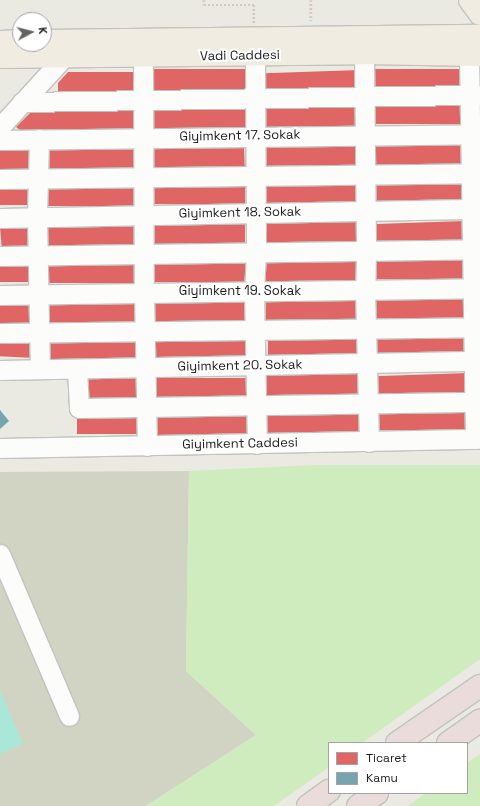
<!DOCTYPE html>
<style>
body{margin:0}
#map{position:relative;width:480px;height:806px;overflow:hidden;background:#eae9e2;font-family:"Space Grotesk",sans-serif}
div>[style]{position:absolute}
.construction>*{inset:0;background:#d2d4c3}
.grass>*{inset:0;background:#ceecbd}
.pitch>*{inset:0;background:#a9e7d8}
.shops>*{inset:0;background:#e06666;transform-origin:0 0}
.public>*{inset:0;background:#76a5af}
.path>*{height:2.5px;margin-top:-1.25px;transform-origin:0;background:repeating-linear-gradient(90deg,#d6c9c4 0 2px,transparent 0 4px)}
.roads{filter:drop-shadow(1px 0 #c2c2bf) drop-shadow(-1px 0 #c2c2bf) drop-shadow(0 1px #c2c2bf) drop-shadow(0 -1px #c2c2bf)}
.minor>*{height:19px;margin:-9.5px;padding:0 9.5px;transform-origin:9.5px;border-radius:9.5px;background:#fcfcfb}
.major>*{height:22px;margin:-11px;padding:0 11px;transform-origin:11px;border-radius:11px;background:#f0ece2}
.highway>*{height:22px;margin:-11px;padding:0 11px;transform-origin:11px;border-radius:11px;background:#e9dcdb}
span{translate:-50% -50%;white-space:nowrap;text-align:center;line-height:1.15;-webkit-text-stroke:4px #fff;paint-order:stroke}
.street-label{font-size:13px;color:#1b1b1b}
.legend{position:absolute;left:328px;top:742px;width:140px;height:52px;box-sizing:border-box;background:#fff;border:1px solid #a4a4a4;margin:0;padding:5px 7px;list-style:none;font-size:12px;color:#1b1b1b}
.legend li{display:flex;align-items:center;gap:8px;height:20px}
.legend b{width:20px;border:1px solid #a4a4a4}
.north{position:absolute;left:12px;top:12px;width:40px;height:40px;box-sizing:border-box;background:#fff;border:1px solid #a4a4a4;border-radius:50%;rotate:83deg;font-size:11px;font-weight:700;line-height:16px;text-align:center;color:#1b1b1b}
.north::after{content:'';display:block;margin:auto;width:14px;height:18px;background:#636361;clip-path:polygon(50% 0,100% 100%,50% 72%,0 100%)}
</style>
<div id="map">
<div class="construction">
<i style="clip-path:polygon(189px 471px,186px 671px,256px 735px,146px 806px,0 806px,0 472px)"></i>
</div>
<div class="grass">
<i style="clip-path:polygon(315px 465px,480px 465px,480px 659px,362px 743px,329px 743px,329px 767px,274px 806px,146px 806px,256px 735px,186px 671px,189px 471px)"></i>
<i style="clip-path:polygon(480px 754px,480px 806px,408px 806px,426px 793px,467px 793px,467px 763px)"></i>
</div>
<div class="pitch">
<i style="clip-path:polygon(0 690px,23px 744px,0 754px)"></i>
</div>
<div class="shops">
<i style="left:248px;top:69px;width:23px;height:97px;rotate:90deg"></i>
<i style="left:465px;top:69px;width:23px;height:96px;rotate:90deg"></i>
<i style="left:360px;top:70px;width:23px;height:96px;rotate:88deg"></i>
<i style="clip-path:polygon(68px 72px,139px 72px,139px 94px,58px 97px,58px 83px)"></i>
<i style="left:464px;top:101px;width:23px;height:96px;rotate:90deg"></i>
<i style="left:360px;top:104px;width:23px;height:97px;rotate:90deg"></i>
<i style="clip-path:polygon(137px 106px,138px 128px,23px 132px,16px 127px,35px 108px)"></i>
<i style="left:247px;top:106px;width:23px;height:97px;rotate:90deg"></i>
<i style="left:360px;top:145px;width:23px;height:97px;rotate:90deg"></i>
<i style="left:368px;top:145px;width:96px;height:23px"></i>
<i style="left:244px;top:146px;width:23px;height:96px;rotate:88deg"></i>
<i style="left:140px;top:147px;width:23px;height:97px;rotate:90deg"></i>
<i style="left:0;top:150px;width:34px;height:23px"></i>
<i style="left:463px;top:180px;width:23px;height:97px;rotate:90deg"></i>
<i style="left:245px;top:181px;width:23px;height:96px;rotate:90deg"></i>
<i style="left:358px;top:182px;width:23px;height:97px;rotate:90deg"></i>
<i style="left:35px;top:183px;width:22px;height:35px;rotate:90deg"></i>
<i style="left:139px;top:183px;width:23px;height:96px;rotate:90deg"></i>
<i style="left:465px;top:221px;width:23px;height:96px;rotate:88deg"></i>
<i style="left:362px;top:222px;width:23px;height:96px;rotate:90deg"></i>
<i style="left:138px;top:224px;width:23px;height:96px;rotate:88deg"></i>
<i style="left:245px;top:224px;width:23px;height:96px;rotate:90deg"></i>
<i style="left:34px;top:226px;width:23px;height:34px;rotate:85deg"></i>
<i style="left:467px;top:256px;width:23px;height:96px;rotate:90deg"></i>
<i style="left:246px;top:258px;width:24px;height:97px;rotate:90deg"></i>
<i style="left:266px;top:259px;width:96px;height:24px"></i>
<i style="left:138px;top:260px;width:23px;height:96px;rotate:90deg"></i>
<i style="left:35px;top:262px;width:20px;height:35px;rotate:90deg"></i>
<i style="left:469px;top:296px;width:24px;height:96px;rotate:90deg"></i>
<i style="left:362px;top:299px;width:24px;height:96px;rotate:90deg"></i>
<i style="left:249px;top:300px;width:23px;height:96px;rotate:90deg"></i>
<i style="left:35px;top:302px;width:23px;height:35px;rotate:90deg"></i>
<i style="left:42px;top:302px;width:97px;height:24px"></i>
<i style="left:470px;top:332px;width:24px;height:97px;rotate:90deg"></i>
<i style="left:365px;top:335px;width:23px;height:97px;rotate:90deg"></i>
<i style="left:247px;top:337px;width:23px;height:96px;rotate:90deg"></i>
<i style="left:36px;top:338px;width:20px;height:36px;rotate:93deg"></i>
<i style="left:140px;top:338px;width:23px;height:96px;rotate:90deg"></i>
<i style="left:469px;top:373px;width:23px;height:96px;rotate:88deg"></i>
<i style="left:363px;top:374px;width:23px;height:96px;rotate:90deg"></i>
<i style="left:141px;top:378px;width:22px;height:54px;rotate:90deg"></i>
<i style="left:248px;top:378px;width:23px;height:96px;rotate:90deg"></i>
<i style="left:471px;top:407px;width:23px;height:97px;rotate:90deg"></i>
<i style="left:362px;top:410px;width:23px;height:96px;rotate:90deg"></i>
<i style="left:250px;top:411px;width:23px;height:96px;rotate:88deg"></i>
<i style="left:142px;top:413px;width:21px;height:65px;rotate:90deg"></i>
</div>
<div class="public">
<i style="clip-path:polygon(0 410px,9px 421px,0 429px)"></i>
</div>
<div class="path">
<i style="left:204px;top:0;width:5px;rotate:90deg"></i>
<i style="left:204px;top:5px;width:50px"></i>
<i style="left:254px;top:5px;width:18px;rotate:90deg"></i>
<i style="left:311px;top:0;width:21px;rotate:90deg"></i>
</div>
<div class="roads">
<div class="minor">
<i style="left:364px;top:53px;width:198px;rotate:89.4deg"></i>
<i style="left:366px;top:251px;width:39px;rotate:91deg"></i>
<i style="left:365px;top:290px;width:152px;rotate:88.5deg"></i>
<i style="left:469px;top:55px;width:384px;rotate:89.1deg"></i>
<i style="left:255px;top:56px;width:197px;rotate:89.7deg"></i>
<i style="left:256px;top:253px;width:38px;rotate:93deg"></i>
<i style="left:254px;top:291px;width:153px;rotate:88.9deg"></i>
<i style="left:143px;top:57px;width:235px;rotate:89.8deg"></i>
<i style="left:144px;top:292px;width:154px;rotate:88.9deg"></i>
<i style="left:22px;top:102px;width:458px;rotate:-0.9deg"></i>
<i style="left:0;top:127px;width:93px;rotate:-47.6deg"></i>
<i style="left:39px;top:139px;width:78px;rotate:91.5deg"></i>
<i style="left:37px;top:217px;width:152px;rotate:88.9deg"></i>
<i style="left:0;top:140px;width:480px;rotate:-0.7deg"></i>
<i style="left:0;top:179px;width:480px;rotate:-0.7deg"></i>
<i style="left:0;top:218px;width:480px;rotate:-1.1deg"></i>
<i style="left:0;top:256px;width:480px;rotate:-0.8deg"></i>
<i style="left:0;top:295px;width:480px;rotate:-0.8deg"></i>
<i style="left:0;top:333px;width:480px;rotate:-0.7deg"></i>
<i style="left:77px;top:369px;width:39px;rotate:87deg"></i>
<i style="left:79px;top:408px;width:401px;rotate:-0.9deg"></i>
<i style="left:0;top:370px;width:480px;rotate:-1.1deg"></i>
<i style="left:0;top:448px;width:480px;rotate:-1.1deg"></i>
<i style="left:0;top:554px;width:176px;rotate:66.9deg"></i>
</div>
<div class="major">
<i style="left:470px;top:0;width:17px;rotate:54deg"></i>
<i style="left:44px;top:41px;width:436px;rotate:-0.7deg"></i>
<i style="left:0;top:42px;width:20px;rotate:-3deg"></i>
<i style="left:0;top:57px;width:364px;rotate:-0.6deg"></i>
<i style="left:364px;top:53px;width:116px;rotate:1deg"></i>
</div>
<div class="highway">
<i style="left:397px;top:743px;width:101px;rotate:-34.5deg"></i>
<i style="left:448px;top:743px;width:39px;rotate:-35deg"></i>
<i style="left:308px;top:806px;width:26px;rotate:-36deg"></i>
<i style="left:358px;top:806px;width:23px;rotate:-34deg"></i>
</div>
</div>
<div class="street-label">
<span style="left:240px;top:56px;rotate:-1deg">Vadi Caddesi</span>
<span style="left:240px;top:136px;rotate:-1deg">Giyimkent 17. Sokak</span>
<span style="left:240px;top:213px;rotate:-1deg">Giyimkent 18. Sokak</span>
<span style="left:240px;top:291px">Giyimkent 19. Sokak</span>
<span style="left:240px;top:366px;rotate:-1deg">Giyimkent 20. Sokak</span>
<span style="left:240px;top:444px;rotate:-1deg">Giyimkent Caddesi</span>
</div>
<ul class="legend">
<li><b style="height:11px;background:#e06666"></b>Ticaret</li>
<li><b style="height:11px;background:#76a5af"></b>Kamu</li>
</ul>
<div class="north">K</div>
</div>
